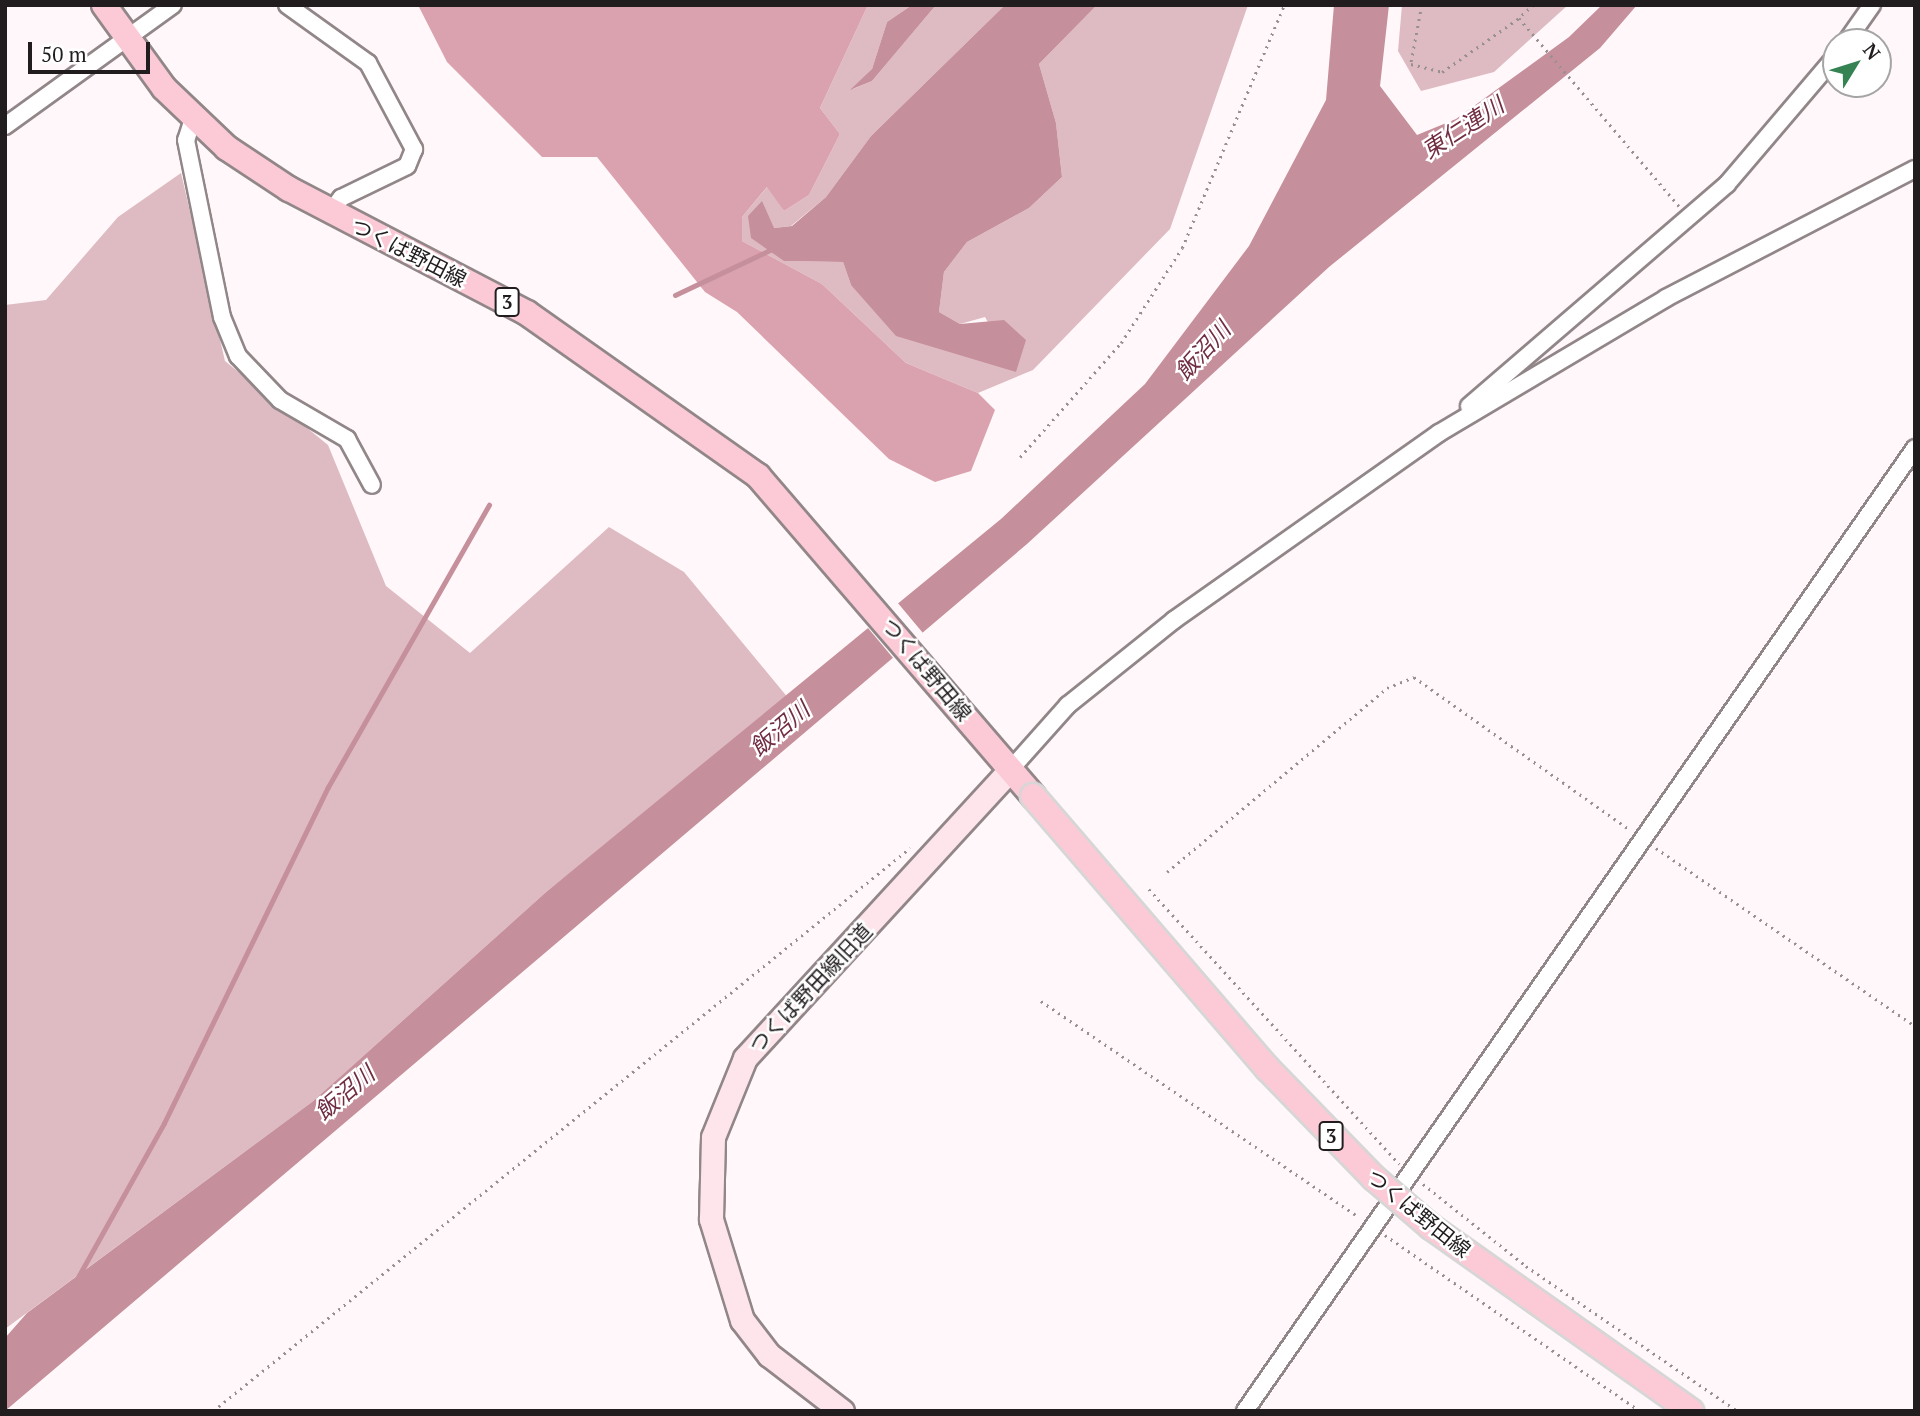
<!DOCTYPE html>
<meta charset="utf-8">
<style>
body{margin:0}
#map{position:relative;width:1920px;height:1416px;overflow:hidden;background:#fff7f9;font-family:"PT Serif","Noto Sans JP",serif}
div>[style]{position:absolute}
.green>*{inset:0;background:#debbc2}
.forest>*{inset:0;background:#daa2af}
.water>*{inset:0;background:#c58f9b}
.pier>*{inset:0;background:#fff7f9;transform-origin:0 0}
.stream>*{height:5px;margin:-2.5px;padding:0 2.5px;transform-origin:2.5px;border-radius:2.5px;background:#c58f9b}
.path>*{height:2.5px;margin-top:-1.25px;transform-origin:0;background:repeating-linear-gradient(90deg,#969092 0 2px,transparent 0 7px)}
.roads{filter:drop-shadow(2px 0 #918688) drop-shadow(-2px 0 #918688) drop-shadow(0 2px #918688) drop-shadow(0 -2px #918688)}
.street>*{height:16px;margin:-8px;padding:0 8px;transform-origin:8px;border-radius:8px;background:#fff}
.secondary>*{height:23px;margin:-11.5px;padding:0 11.5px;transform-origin:11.5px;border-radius:11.5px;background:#fde5eb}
.primary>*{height:24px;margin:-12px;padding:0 12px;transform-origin:12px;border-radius:12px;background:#fbcad6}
.bridges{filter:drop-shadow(2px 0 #d7d6d6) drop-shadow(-2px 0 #d7d6d6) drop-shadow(0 2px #d7d6d6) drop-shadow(0 -2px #d7d6d6)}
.primary-bridge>*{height:24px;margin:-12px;padding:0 12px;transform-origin:12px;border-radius:12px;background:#fbcad6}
span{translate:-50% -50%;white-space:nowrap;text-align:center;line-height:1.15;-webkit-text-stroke:5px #fff;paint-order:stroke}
.shield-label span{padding:2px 5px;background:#fff;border:2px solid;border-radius:5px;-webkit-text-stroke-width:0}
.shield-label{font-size:19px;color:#211d1e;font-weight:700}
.street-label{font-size:21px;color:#211d1e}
.water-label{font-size:23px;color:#712d42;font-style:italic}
.frame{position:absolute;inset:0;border:7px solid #211d1e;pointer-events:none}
.north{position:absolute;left:1822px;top:28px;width:70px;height:70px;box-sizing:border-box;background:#fff;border:2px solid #a6a5a5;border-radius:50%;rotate:52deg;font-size:19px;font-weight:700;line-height:28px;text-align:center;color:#211d1e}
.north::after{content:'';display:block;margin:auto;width:24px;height:32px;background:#358352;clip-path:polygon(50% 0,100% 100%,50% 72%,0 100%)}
.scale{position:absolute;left:28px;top:42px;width:122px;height:32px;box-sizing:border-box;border:4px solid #211d1e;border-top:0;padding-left:9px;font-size:21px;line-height:24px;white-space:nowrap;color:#211d1e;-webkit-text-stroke:5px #fff;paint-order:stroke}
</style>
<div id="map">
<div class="green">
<i style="clip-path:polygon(868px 5px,912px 5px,887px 22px,872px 69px,853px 89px,872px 81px,936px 5px,1005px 5px,871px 136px,826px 197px,791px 226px,774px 228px,784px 261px,843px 262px,851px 285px,1016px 372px,985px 317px,960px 324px,939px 312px,944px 272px,967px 242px,1029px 208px,1062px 177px,1056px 123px,1039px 64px,1097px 5px,1248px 5px,1170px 229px,1033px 370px,978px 393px,906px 363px,822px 284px,742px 241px,742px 217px,768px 186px,784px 211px,809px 195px,840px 134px,820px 108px)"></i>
<i style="clip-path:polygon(1402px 5px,1568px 5px,1494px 72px,1421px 91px,1398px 51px)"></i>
<i style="clip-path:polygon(181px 173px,225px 361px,328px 445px,386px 586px,470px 653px,609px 527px,684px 572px,789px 699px,545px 893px,312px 1102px,5px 1329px,5px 305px,46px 300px,118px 217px)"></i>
</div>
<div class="forest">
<i style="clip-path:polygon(418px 5px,868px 5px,820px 108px,840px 134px,809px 195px,784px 211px,767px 187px,742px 217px,742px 241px,822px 284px,906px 363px,978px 393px,995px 410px,971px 471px,935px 482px,889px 459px,737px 312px,705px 292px,597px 157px,542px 157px,447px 62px)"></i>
</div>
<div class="water">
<i style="clip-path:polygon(912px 5px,936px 5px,872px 81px,850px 90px,872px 69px,887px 22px)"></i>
<i style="clip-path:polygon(1005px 5px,1097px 5px,1039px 64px,1056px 123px,1062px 177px,1029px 208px,967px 242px,944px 272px,939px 312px,960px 324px,1004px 320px,1026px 340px,1016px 372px,896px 336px,851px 285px,843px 262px,784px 261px,751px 238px,748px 216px,762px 201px,774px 228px,792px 226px,826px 197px,871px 136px)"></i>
<i style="clip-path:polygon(1334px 5px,1389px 5px,1380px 86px,1417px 135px,1456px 119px,1569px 37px,1602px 5px,1637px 5px,1600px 48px,1329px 267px,1027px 544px,5px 1411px,5px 1338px,27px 1313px,312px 1102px,545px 893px,1001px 519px,1145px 384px,1249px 246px,1326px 100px)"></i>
</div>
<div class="pier">
<i style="left:897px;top:602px;width:43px;height:39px;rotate:50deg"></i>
</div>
<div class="stream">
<i style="left:675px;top:295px;width:110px;rotate:-25.4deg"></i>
<i style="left:78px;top:1277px;width:176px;rotate:-60.8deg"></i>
<i style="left:164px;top:1123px;width:374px;rotate:-64deg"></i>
<i style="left:328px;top:787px;width:325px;rotate:-60.3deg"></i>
</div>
<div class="path">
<i style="left:1422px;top:5px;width:60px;rotate:100.6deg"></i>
<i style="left:1411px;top:64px;width:32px;rotate:14deg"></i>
<i style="left:1442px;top:72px;width:94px;rotate:-35deg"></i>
<i style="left:1534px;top:5px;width:20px;rotate:139deg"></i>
<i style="left:1519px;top:18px;width:247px;rotate:49.6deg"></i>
<i style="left:1020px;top:457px;width:152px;rotate:-48.5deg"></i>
<i style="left:1121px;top:343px;width:113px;rotate:-57.3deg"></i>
<i style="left:1182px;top:248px;width:264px;rotate:-67.2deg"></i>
<i style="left:1656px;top:848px;width:314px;rotate:34.5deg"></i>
<i style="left:1167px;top:872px;width:287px;rotate:-39.9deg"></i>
<i style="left:1387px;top:688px;width:29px;rotate:-22deg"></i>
<i style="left:1414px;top:677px;width:265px;rotate:35.3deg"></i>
<i style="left:1149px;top:889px;width:372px;rotate:47.7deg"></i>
<i style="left:1041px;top:1001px;width:384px;rotate:34.2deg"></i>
<i style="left:1423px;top:1184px;width:132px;rotate:38.5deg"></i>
<i style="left:1526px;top:1266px;width:257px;rotate:34.4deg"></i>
<i style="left:1385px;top:1235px;width:310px;rotate:34.6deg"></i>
<i style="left:213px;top:1411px;width:896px;rotate:-38.93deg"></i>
</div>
<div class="roads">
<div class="street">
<i style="left:287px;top:5px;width:100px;rotate:35.6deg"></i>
<i style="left:368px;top:63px;width:98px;rotate:61.9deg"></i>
<i style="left:414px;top:149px;width:18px;rotate:112deg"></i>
<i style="left:407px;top:166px;width:73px;rotate:154.1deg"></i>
<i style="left:341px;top:198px;width:17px;rotate:126deg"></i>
<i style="left:1846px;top:42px;width:45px;rotate:-54.9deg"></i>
<i style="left:193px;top:119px;width:22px;rotate:108deg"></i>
<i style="left:186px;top:140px;width:181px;rotate:78.5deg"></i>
<i style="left:222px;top:317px;width:42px;rotate:67.7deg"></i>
<i style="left:238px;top:356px;width:61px;rotate:46.3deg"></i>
<i style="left:280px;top:400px;width:78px;rotate:30.2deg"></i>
<i style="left:347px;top:439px;width:52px;rotate:61.5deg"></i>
<i style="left:5px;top:126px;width:207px;rotate:-35.8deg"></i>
<i style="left:1469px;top:406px;width:340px;rotate:-40.7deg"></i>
<i style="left:1727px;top:184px;width:168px;rotate:-49.6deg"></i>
<i style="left:1010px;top:770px;width:87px;rotate:-48.3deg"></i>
<i style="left:1068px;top:705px;width:136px;rotate:-38.7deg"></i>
<i style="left:1174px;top:620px;width:324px;rotate:-35.2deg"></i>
<i style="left:1439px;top:433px;width:264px;rotate:-30.7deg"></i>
<i style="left:1666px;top:298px;width:280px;rotate:-27.4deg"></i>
<i style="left:1245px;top:1411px;width:1173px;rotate:-55.17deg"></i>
</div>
<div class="secondary">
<i style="left:842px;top:1411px;width:92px;rotate:-142.5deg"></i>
<i style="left:769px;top:1355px;width:44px;rotate:-127.6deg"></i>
<i style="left:742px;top:1320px;width:106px;rotate:-107.1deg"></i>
<i style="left:711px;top:1219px;width:82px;rotate:-88.6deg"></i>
<i style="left:713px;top:1137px;width:85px;rotate:-67.9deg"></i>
<i style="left:745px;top:1058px;width:391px;rotate:-47.4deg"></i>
</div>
<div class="primary">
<i style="left:104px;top:5px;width:102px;rotate:54.1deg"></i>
<i style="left:164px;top:88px;width:87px;rotate:43.6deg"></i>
<i style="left:227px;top:148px;width:74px;rotate:33.5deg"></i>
<i style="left:289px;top:189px;width:268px;rotate:27.5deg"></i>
<i style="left:527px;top:313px;width:283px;rotate:35.2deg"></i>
<i style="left:758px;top:476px;width:422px;rotate:49.3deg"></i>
</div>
</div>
<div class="bridges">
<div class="primary-bridge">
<i style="left:1033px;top:796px;width:360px;rotate:49.3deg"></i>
<i style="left:1268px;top:1069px;width:152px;rotate:45.8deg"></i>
<i style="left:1374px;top:1178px;width:75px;rotate:40.7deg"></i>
<i style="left:1431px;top:1227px;width:319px;rotate:35.3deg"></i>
</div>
</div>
<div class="shield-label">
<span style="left:507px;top:302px">3</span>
<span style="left:1331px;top:1136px">3</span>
</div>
<div class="street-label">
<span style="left:409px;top:252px;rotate:27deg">つくば野田線</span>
<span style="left:927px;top:669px;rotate:50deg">つくば野田線</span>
<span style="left:810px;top:988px;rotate:-47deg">つくば野田線旧道</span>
<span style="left:1419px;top:1213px;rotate:39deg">つくば野田線</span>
</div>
<div class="water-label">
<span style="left:1463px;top:128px;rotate:-33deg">東仁連川</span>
<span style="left:1203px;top:351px;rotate:-48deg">飯沼川</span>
<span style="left:780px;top:729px;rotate:-40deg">飯沼川</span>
<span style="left:345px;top:1093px;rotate:-40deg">飯沼川</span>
</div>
<div class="frame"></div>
<div class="north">N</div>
<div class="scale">50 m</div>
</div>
